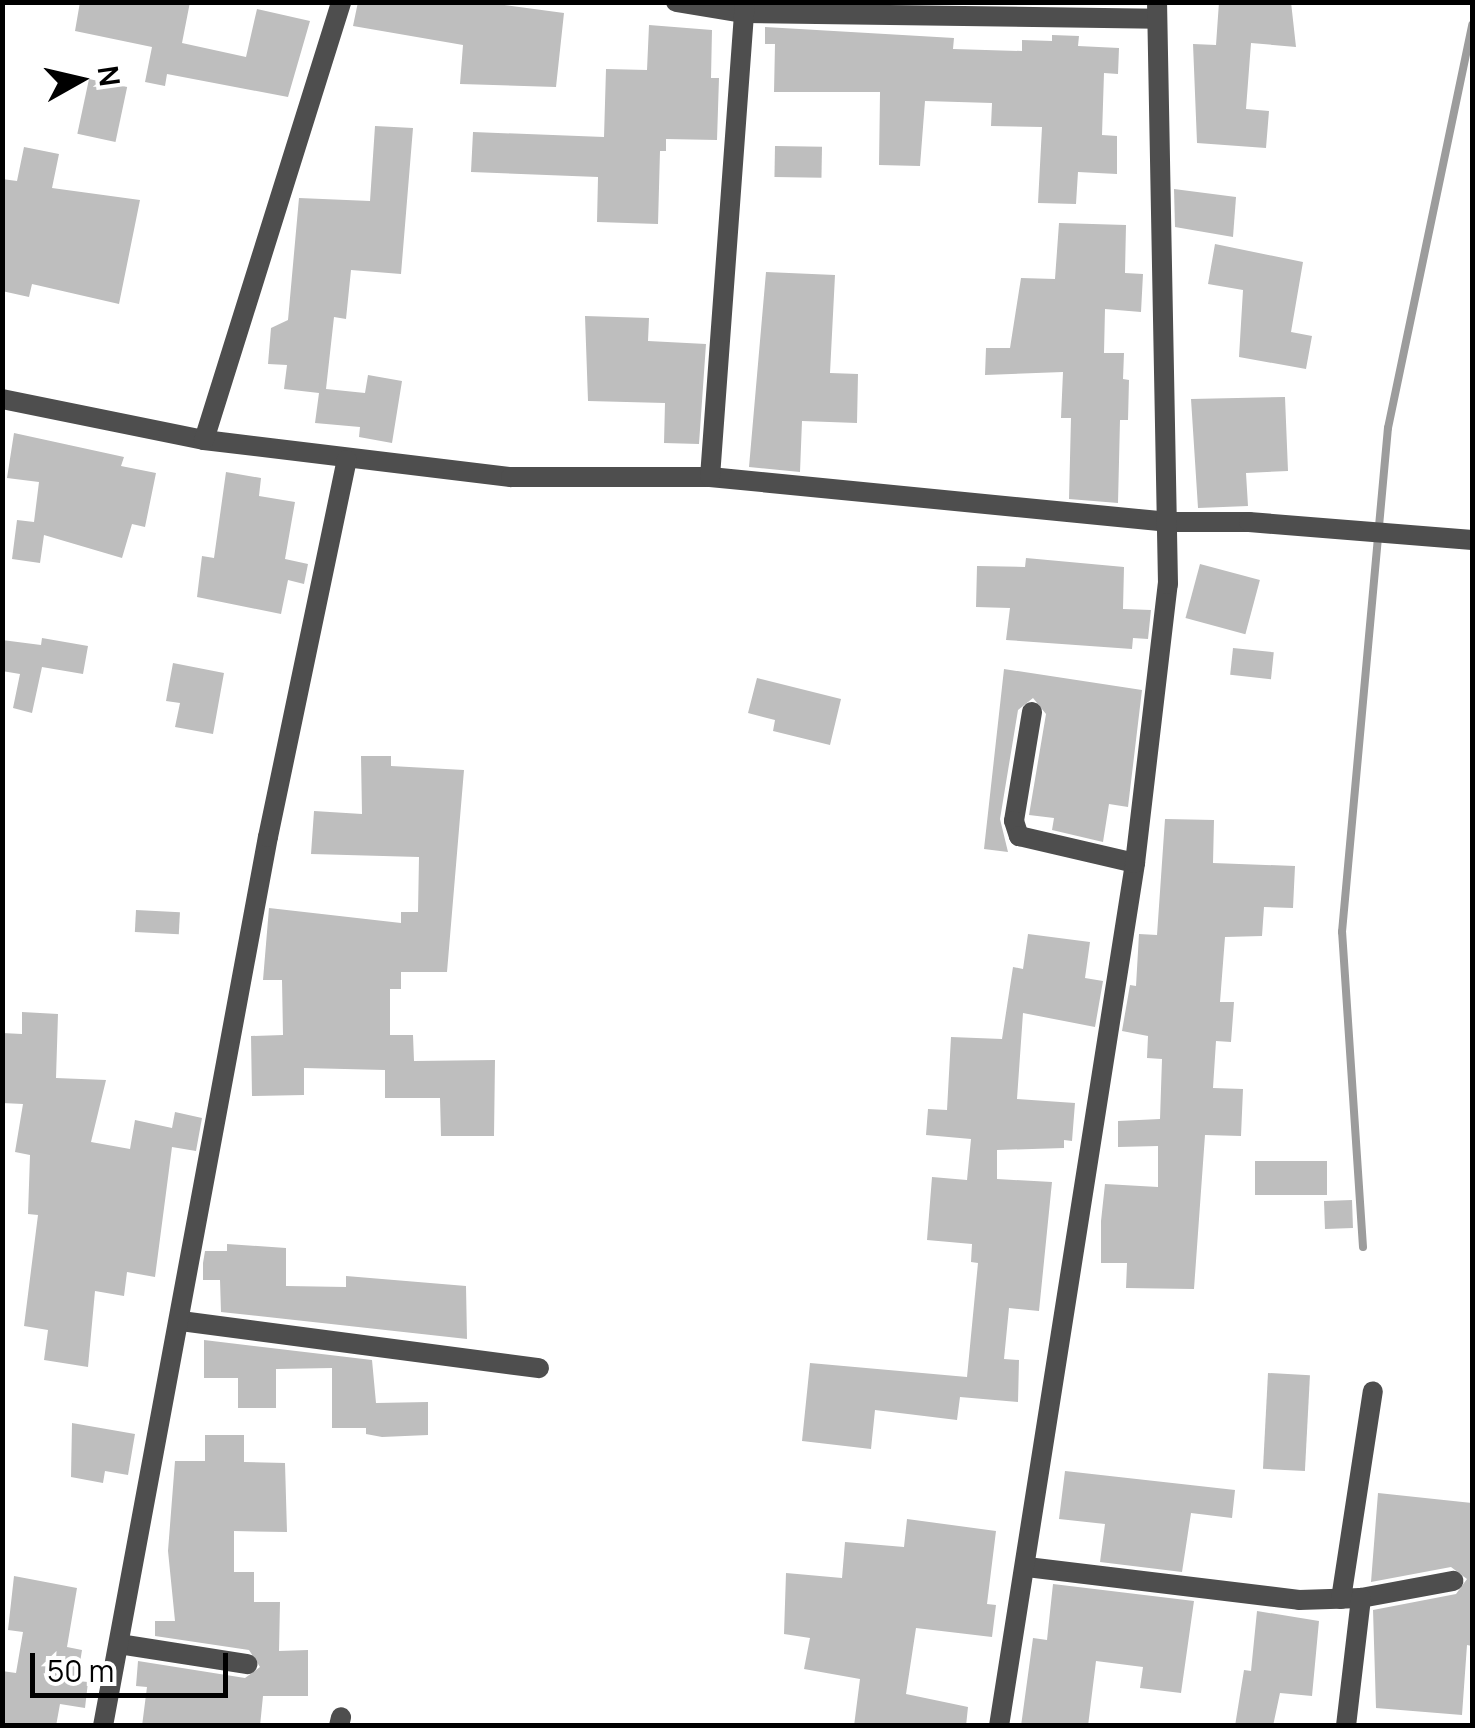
<!DOCTYPE html>
<style>
body{margin:0}
#map{position:relative;width:1475px;height:1728px;overflow:hidden;background:#fff;font-family:Manrope,sans-serif}
div>[style]{position:absolute}
.stream>*{height:8px;margin:-4px;padding:0 4px;transform-origin:4px;border-radius:4px;background:#9c9c9c}
.building>*{inset:0;background:#bebebe;transform-origin:0 0}
.street>*{height:20px;margin:-10px;padding:0 10px;transform-origin:10px;border-radius:10px;background:#4e4e4e}
span{translate:-50% -50%;white-space:nowrap;text-align:center;line-height:1.15;-webkit-text-stroke:8px #fff;paint-order:stroke}
.frame{position:absolute;inset:0;border:5px solid #000;pointer-events:none}
.north{position:absolute;left:30px;top:30px;width:100px;height:100px;-webkit-text-stroke:8px #fff;paint-order:stroke;rotate:82deg;font-size:28px;font-weight:700;line-height:40px;text-align:center;color:#000}
.north::after{content:'';display:block;margin:auto;width:35px;height:45px;background:#000;clip-path:polygon(50% 0,100% 100%,50% 72%,0 100%)}
.scale{position:absolute;left:30px;top:1653px;width:198px;height:45px;box-sizing:border-box;border:5px solid #000;border-top:0;padding-left:12px;font-size:30px;line-height:35px;white-space:nowrap;color:#000;-webkit-text-stroke:8px #fff;paint-order:stroke}
</style>
<div id="map">
<div class="stream">
<i style="left:1363px;top:1247px;width:316px;rotate:-93.8deg"></i>
<i style="left:1342px;top:932px;width:506px;rotate:-84.79deg"></i>
<i style="left:1388px;top:428px;width:412px;rotate:-78.2deg"></i>
</div>
<div class="building">
<i style="clip-path:polygon(80px 2px,190px 2px,182px 43px,246px 57px,257px 9px,310px 21px,288px 97px,167px 74px,165px 86px,145px 82px,152px 47px,75px 31px)"></i>
<i style="clip-path:polygon(358px 2px,482px 2px,564px 13px,556px 87px,460px 84px,463px 45px,353px 26px)"></i>
<i style="clip-path:polygon(1219px 2px,1291px 2px,1296px 47px,1251px 43px,1246px 109px,1269px 111px,1266px 148px,1197px 143px,1193px 44px,1216px 45px)"></i>
<i style="clip-path:polygon(649px 25px,712px 30px,711px 78px,719px 78px,717px 140px,666px 139px,666px 151px,660px 151px,658px 224px,597px 222px,598px 177px,471px 172px,473px 132px,604px 137px,606px 69px,647px 70px)"></i>
<i style="clip-path:polygon(765px 27px,954px 38px,953px 49px,1022px 51px,1022px 40px,1052px 41px,1052px 35px,1079px 36px,1078px 46px,1119px 48px,1118px 74px,1104px 73px,1102px 135px,1117px 136px,1117px 174px,1078px 172px,1076px 204px,1038px 203px,1042px 127px,991px 126px,992px 103px,925px 101px,920px 166px,879px 165px,880px 92px,774px 92px,775px 44px,765px 44px)"></i>
<i style="left:89px;top:79px;width:39px;height:56px;rotate:12deg"></i>
<i style="clip-path:polygon(375px 126px,413px 128px,401px 274px,351px 270px,346px 319px,334px 317px,326px 389px,365px 393px,368px 375px,402px 381px,392px 443px,359px 437px,360px 427px,315px 423px,319px 393px,284px 389px,287px 365px,268px 364px,271px 328px,288px 320px,299px 198px,370px 201px)"></i>
<i style="left:775px;top:146px;width:47px;height:31px;rotate:1deg"></i>
<i style="clip-path:polygon(24px 147px,59px 154px,52px 188px,140px 200px,119px 304px,32px 284px,29px 297px,2px 291px,2px 179px,17px 181px)"></i>
<i style="clip-path:polygon(1174px 189px,1236px 197px,1233px 237px,1175px 227px)"></i>
<i style="clip-path:polygon(1059px 223px,1126px 225px,1125px 273px,1143px 274px,1141px 312px,1105px 309px,1104px 353px,1124px 353px,1123px 379px,1129px 380px,1128px 420px,1120px 420px,1118px 503px,1069px 499px,1071px 418px,1061px 418px,1063px 372px,985px 375px,986px 348px,1010px 348px,1021px 278px,1055px 279px)"></i>
<i style="clip-path:polygon(1215px 244px,1303px 262px,1291px 332px,1312px 336px,1306px 369px,1239px 357px,1243px 290px,1208px 284px)"></i>
<i style="clip-path:polygon(766px 272px,835px 275px,830px 373px,858px 374px,857px 423px,802px 421px,800px 472px,749px 467px)"></i>
<i style="clip-path:polygon(585px 316px,649px 318px,648px 341px,706px 344px,699px 444px,664px 443px,665px 403px,588px 401px)"></i>
<i style="clip-path:polygon(1285px 397px,1288px 471px,1246px 473px,1248px 506px,1198px 508px,1191px 399px)"></i>
<i style="clip-path:polygon(14px 433px,124px 457px,121px 466px,156px 473px,145px 527px,132px 524px,122px 558px,44px 535px,40px 563px,12px 559px,17px 520px,34px 522px,39px 482px,7px 478px)"></i>
<i style="clip-path:polygon(226px 472px,261px 478px,259px 496px,295px 502px,285px 559px,308px 564px,304px 584px,288px 580px,281px 614px,197px 597px,202px 556px,214px 558px)"></i>
<i style="clip-path:polygon(1026px 558px,1124px 567px,1123px 609px,1151px 610px,1148px 639px,1133px 638px,1132px 649px,1006px 640px,1010px 608px,976px 607px,977px 566px,1025px 567px)"></i>
<i style="left:1200px;top:564px;width:62px;height:56px;rotate:15deg"></i>
<i style="clip-path:polygon(42px 638px,88px 646px,83px 674px,42px 667px,32px 713px,13px 708px,20px 674px,2px 671px,2px 640px,41px 645px)"></i>
<i style="left:1233px;top:648px;width:41px;height:27px;rotate:6deg"></i>
<i style="clip-path:polygon(173px 663px,224px 673px,213px 734px,175px 727px,180px 703px,166px 701px)"></i>
<i style="clip-path:polygon(1004px 669px,1142px 690px,1128px 807px,1109px 804px,1103px 842px,1052px 830px,1054px 818px,1029px 815px,1046px 714px,1033px 698px,1018px 710px,1000px 819px,1008px 852px,984px 849px)"></i>
<i style="clip-path:polygon(757px 678px,841px 699px,830px 745px,773px 731px,775px 720px,748px 713px)"></i>
<i style="clip-path:polygon(361px 756px,391px 756px,391px 766px,464px 770px,447px 972px,401px 972px,401px 989px,390px 989px,390px 1035px,413px 1035px,414px 1061px,495px 1060px,494px 1136px,441px 1136px,440px 1098px,385px 1098px,385px 1070px,304px 1068px,304px 1095px,252px 1096px,251px 1036px,283px 1035px,282px 980px,263px 980px,269px 908px,401px 923px,401px 912px,418px 912px,419px 857px,311px 854px,314px 811px,362px 814px)"></i>
<i style="clip-path:polygon(1165px 819px,1214px 820px,1213px 863px,1295px 866px,1293px 908px,1264px 907px,1262px 936px,1225px 937px,1220px 1002px,1234px 1002px,1231px 1042px,1216px 1041px,1213px 1088px,1243px 1089px,1241px 1136px,1205px 1135px,1194px 1289px,1126px 1288px,1127px 1263px,1101px 1263px,1101px 1221px,1105px 1184px,1158px 1187px,1158px 1146px,1118px 1147px,1118px 1121px,1160px 1119px,1162px 1059px,1147px 1058px,1148px 1036px,1122px 1031px,1130px 985px,1136px 986px,1139px 934px,1157px 935px)"></i>
<i style="left:136px;top:910px;width:44px;height:22px;rotate:3deg"></i>
<i style="clip-path:polygon(1028px 934px,1090px 942px,1085px 978px,1103px 981px,1095px 1027px,1023px 1013px,1017px 1099px,1075px 1103px,1072px 1141px,1064px 1140px,1064px 1148px,997px 1150px,997px 1179px,1052px 1182px,1039px 1311px,1009px 1308px,1004px 1359px,1019px 1360px,1018px 1402px,960px 1397px,957px 1420px,875px 1410px,871px 1449px,802px 1441px,810px 1363px,967px 1377px,978px 1263px,971px 1262px,972px 1244px,927px 1240px,932px 1177px,967px 1180px,971px 1139px,926px 1135px,928px 1109px,947px 1110px,951px 1037px,1002px 1039px,1013px 967px,1023px 969px)"></i>
<i style="clip-path:polygon(22px 1012px,58px 1014px,56px 1078px,106px 1080px,91px 1142px,130px 1149px,135px 1120px,172px 1128px,175px 1112px,202px 1118px,196px 1151px,172px 1147px,155px 1277px,127px 1272px,124px 1296px,95px 1291px,88px 1367px,44px 1360px,48px 1330px,24px 1326px,38px 1215px,28px 1214px,30px 1155px,15px 1152px,23px 1104px,2px 1103px,2px 1033px,22px 1034px)"></i>
<i style="left:1255px;top:1161px;width:72px;height:34px"></i>
<i style="left:1352px;top:1200px;width:28px;height:28px;rotate:88deg"></i>
<i style="clip-path:polygon(227px 1244px,286px 1248px,286px 1286px,346px 1287px,346px 1276px,466px 1286px,467px 1339px,221px 1312px,220px 1280px,203px 1280px,203px 1263px,205px 1251px,227px 1251px)"></i>
<i style="clip-path:polygon(204px 1340px,372px 1360px,376px 1403px,428px 1402px,428px 1435px,382px 1437px,366px 1434px,366px 1428px,332px 1428px,332px 1368px,276px 1369px,276px 1408px,238px 1408px,238px 1378px,204px 1378px)"></i>
<i style="left:1268px;top:1373px;width:42px;height:96px;rotate:3deg"></i>
<i style="clip-path:polygon(72px 1423px,135px 1434px,128px 1475px,105px 1471px,103px 1483px,71px 1477px)"></i>
<i style="clip-path:polygon(205px 1435px,244px 1435px,244px 1462px,285px 1463px,287px 1532px,234px 1531px,234px 1572px,254px 1572px,254px 1602px,280px 1602px,279px 1651px,308px 1650px,308px 1696px,263px 1696px,260px 1726px,142px 1726px,147px 1687px,136px 1686px,138px 1661px,245px 1678px,260px 1667px,249px 1650px,155px 1636px,155px 1621px,175px 1621px,168px 1551px,175px 1461px,205px 1461px)"></i>
<i style="clip-path:polygon(1065px 1471px,1235px 1490px,1232px 1518px,1191px 1513px,1182px 1572px,1100px 1562px,1105px 1524px,1059px 1519px)"></i>
<i style="clip-path:polygon(1378px 1493px,1472px 1503px,1472px 1646px,1467px 1645px,1462px 1715px,1376px 1708px,1373px 1610px,1456px 1594px,1467px 1579px,1451px 1567px,1371px 1582px)"></i>
<i style="clip-path:polygon(907px 1519px,996px 1531px,987px 1604px,996px 1605px,992px 1637px,916px 1628px,906px 1694px,968px 1707px,966px 1726px,854px 1726px,860px 1679px,804px 1669px,810px 1638px,784px 1634px,786px 1573px,842px 1578px,845px 1542px,904px 1547px)"></i>
<i style="clip-path:polygon(14px 1576px,77px 1588px,67px 1647px,82px 1650px,77px 1681px,88px 1682px,85px 1708px,60px 1704px,56px 1726px,5px 1726px,2px 1671px,16px 1673px,23px 1632px,8px 1630px)"></i>
<i style="clip-path:polygon(1053px 1584px,1194px 1601px,1181px 1693px,1140px 1688px,1143px 1667px,1096px 1661px,1088px 1726px,1021px 1726px,1033px 1638px,1047px 1640px)"></i>
<i style="clip-path:polygon(1257px 1611px,1319px 1621px,1312px 1696px,1280px 1693px,1273px 1726px,1235px 1726px,1244px 1670px,1251px 1671px)"></i>
</div>
<div class="street">
<i style="left:676px;top:2px;width:69px;rotate:9.2deg"></i>
<i style="left:744px;top:13px;width:412px;rotate:0.8deg"></i>
<i style="left:2px;top:399px;width:206px;rotate:11.5deg"></i>
<i style="left:204px;top:440px;width:309px;rotate:6.9deg"></i>
<i style="left:511px;top:477px;width:199px"></i>
<i style="left:710px;top:477px;width:459px;rotate:5.6deg"></i>
<i style="left:1167px;top:522px;width:82px"></i>
<i style="left:1249px;top:522px;width:224px;rotate:4.6deg"></i>
<i style="left:204px;top:440px;width:459px;rotate:-72.6deg"></i>
<i style="left:710px;top:477px;width:476px;rotate:-85.8deg"></i>
<i style="left:1032px;top:712px;width:110px;rotate:99.4deg"></i>
<i style="left:1014px;top:821px;width:16px;rotate:72deg"></i>
<i style="left:1019px;top:836px;width:119px;rotate:13.1deg"></i>
<i style="left:181px;top:1321px;width:361px;rotate:7.5deg"></i>
<i style="left:1027px;top:1567px;width:274px;rotate:6.9deg"></i>
<i style="left:1299px;top:1600px;width:62px;rotate:-1.8deg"></i>
<i style="left:1361px;top:1598px;width:94px;rotate:-10.5deg"></i>
<i style="left:1341px;top:1599px;width:210px;rotate:-81.3deg"></i>
<i style="left:119px;top:1644px;width:130px;rotate:8.9deg"></i>
<i style="left:103px;top:1726px;width:904px;rotate:-79.49deg"></i>
<i style="left:268px;top:837px;width:385px;rotate:-78.2deg"></i>
<i style="left:339px;top:1726px;width:9px;rotate:-77deg"></i>
<i style="left:999px;top:1726px;width:874px;rotate:-81.04deg"></i>
<i style="left:1135px;top:863px;width:281px;rotate:-83.3deg"></i>
<i style="left:1168px;top:584px;width:582px;rotate:-91.08deg"></i>
<i style="left:1346px;top:1726px;width:129px;rotate:-83.3deg"></i>
</div>
<div class="frame"></div>
<div class="north">N</div>
<div class="scale">50 m</div>
</div>
